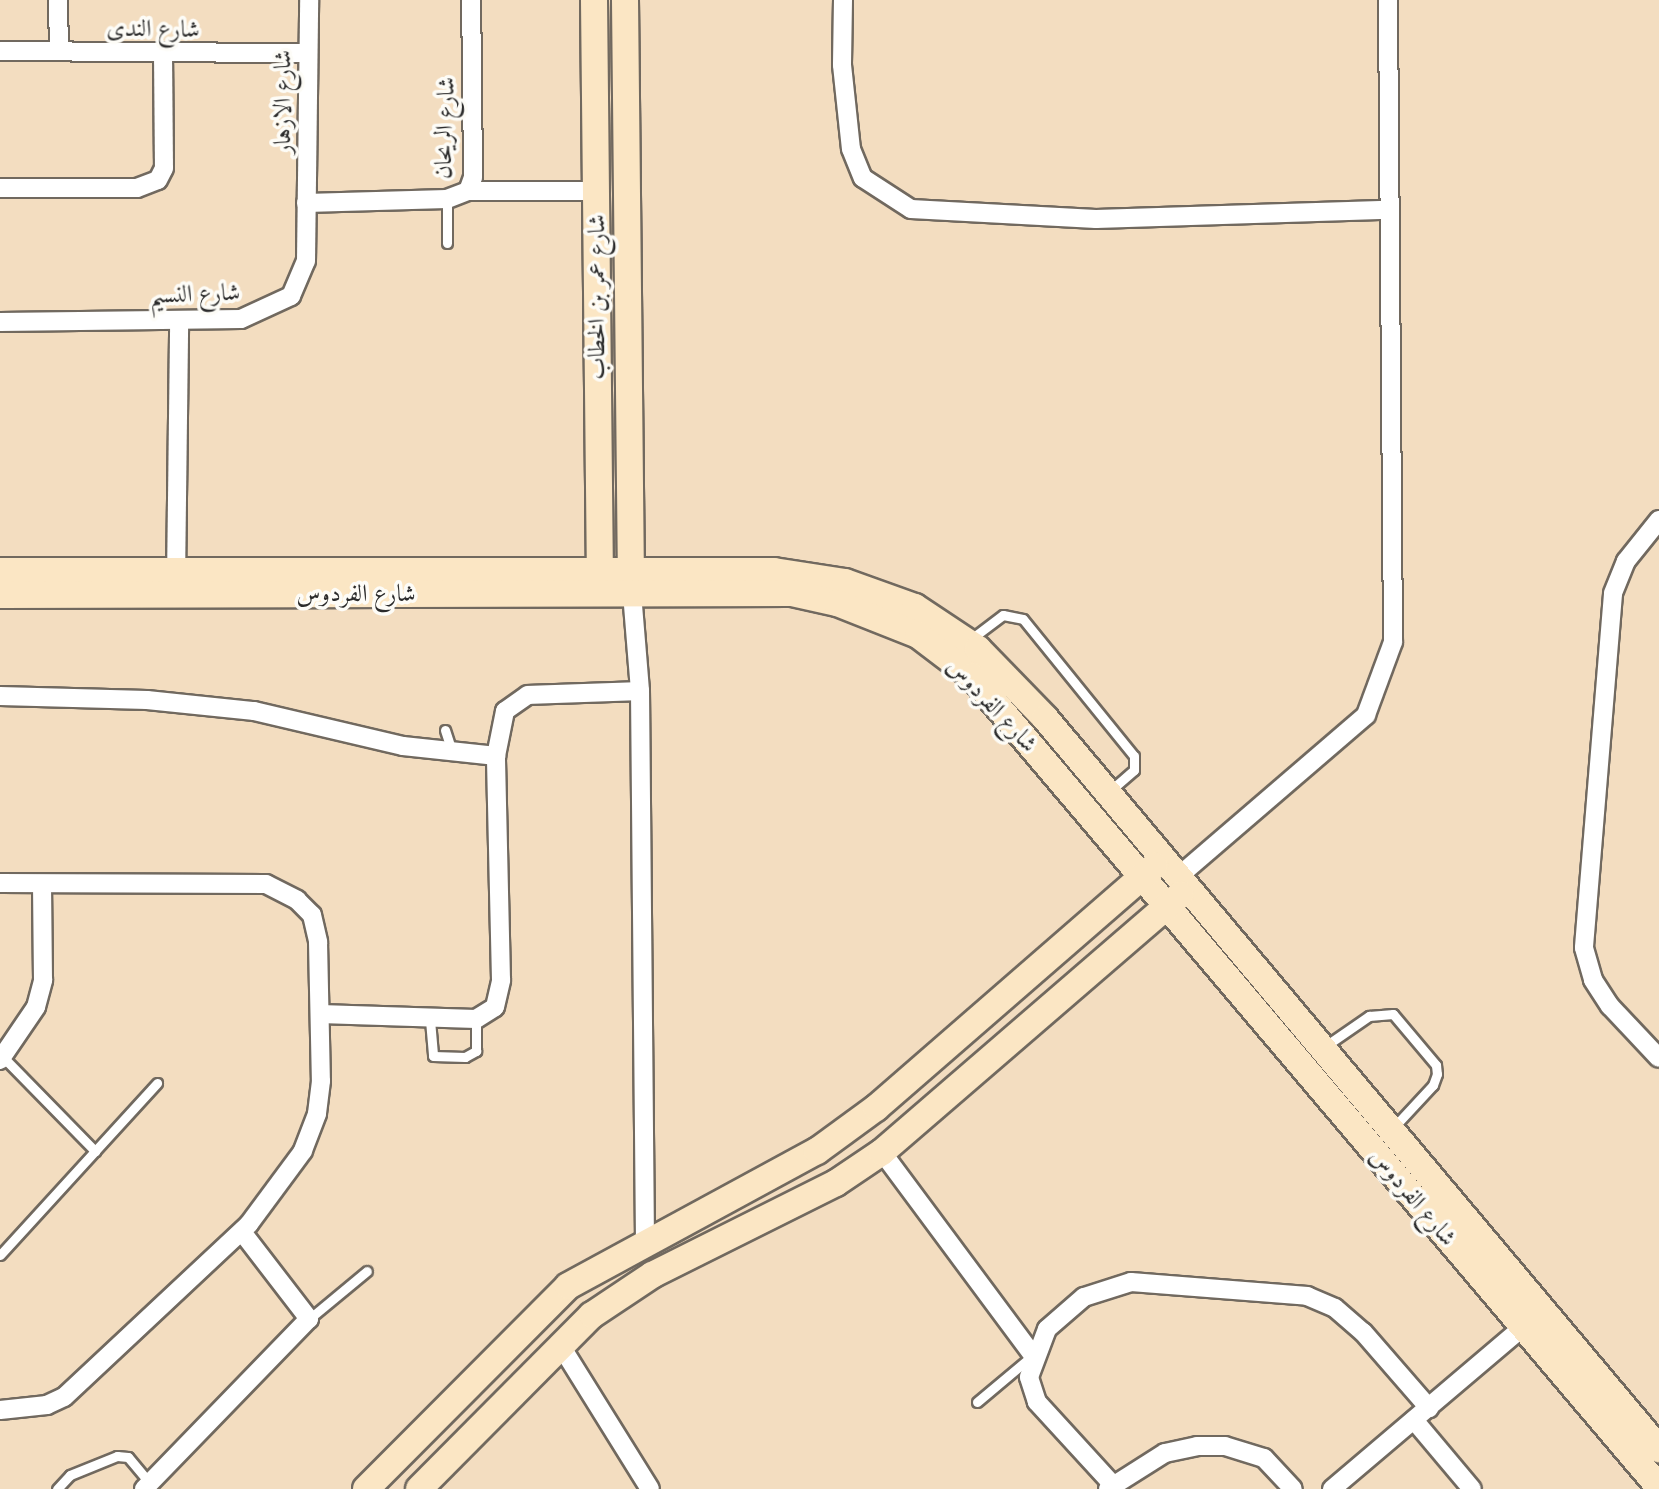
<!DOCTYPE html>
<meta charset="utf-8">
<style>
body{margin:0}
#map{position:relative;width:1659px;height:1489px;overflow:hidden;background:#f3ddc0;font-family:Cardo,Amiri,serif}
div>[style]{position:absolute}
.roads{filter:drop-shadow(2px 0 #71695f) drop-shadow(-2px 0 #71695f) drop-shadow(0 2px #71695f) drop-shadow(0 -2px #71695f)}
.lane>*{height:9px;margin:-4.5px;padding:0 4.5px;transform-origin:4.5px;border-radius:4.5px;background:#fff}
.street>*{height:18px;margin:-9px;padding:0 9px;transform-origin:9px;border-radius:9px;background:#fff}
.secondary>*{height:26px;margin:-13px;padding:0 13px;transform-origin:13px;border-radius:13px;background:#fbe6c4}
span{translate:-50% -50%;white-space:nowrap;text-align:center;line-height:1.15;-webkit-text-stroke:7px #fdfcf7;paint-order:stroke}
.street-label{font-size:24px;color:#2b2b2b}
</style>
<div id="map">
<div class="roads">
<div class="lane">
<i style="left:447px;top:243px;width:44px;rotate:-90deg"></i>
<i style="left:971px;top:639px;width:40px;rotate:-37deg"></i>
<i style="left:1003px;top:615px;width:20px;rotate:11deg"></i>
<i style="left:1023px;top:619px;width:176px;rotate:51deg"></i>
<i style="left:1134px;top:756px;width:14px;rotate:90deg"></i>
<i style="left:1134px;top:770px;width:33px;rotate:139deg"></i>
<i style="left:445px;top:730px;width:22px;rotate:72deg"></i>
<i style="left:430px;top:1020px;width:36px;rotate:85deg"></i>
<i style="left:433px;top:1056px;width:32px;rotate:2deg"></i>
<i style="left:465px;top:1057px;width:13px;rotate:-29deg"></i>
<i style="left:476px;top:1051px;width:32px;rotate:-90deg"></i>
<i style="left:1324px;top:1047px;width:55px;rotate:-34.6deg"></i>
<i style="left:1369px;top:1016px;width:24px;rotate:-5deg"></i>
<i style="left:1393px;top:1014px;width:67px;rotate:49.9deg"></i>
<i style="left:1436px;top:1065px;width:9px;rotate:84deg"></i>
<i style="left:1437px;top:1074px;width:12px;rotate:110deg"></i>
<i style="left:1433px;top:1085px;width:59px;rotate:132.9deg"></i>
<i style="left:3px;top:1057px;width:132px;rotate:45.6deg"></i>
<i style="left:0;top:1255px;width:233px;rotate:-47.6deg"></i>
<i style="left:309px;top:1319px;width:75px;rotate:-39.6deg"></i>
<i style="left:977px;top:1402px;width:73px;rotate:-40deg"></i>
<i style="left:57px;top:1489px;width:19px;rotate:-47deg"></i>
<i style="left:70px;top:1475px;width:51px;rotate:-22deg"></i>
<i style="left:117px;top:1456px;width:11px;rotate:5deg"></i>
<i style="left:128px;top:1457px;width:34px;rotate:50deg"></i>
</div>
<div class="street">
<i style="left:58px;top:0;width:51px;rotate:88.9deg"></i>
<i style="left:843px;top:0;width:65px;rotate:90.9deg"></i>
<i style="left:842px;top:65px;width:84px;rotate:83.9deg"></i>
<i style="left:851px;top:149px;width:31px;rotate:68deg"></i>
<i style="left:863px;top:178px;width:57px;rotate:32.9deg"></i>
<i style="left:911px;top:209px;width:185px;rotate:3.1deg"></i>
<i style="left:1096px;top:219px;width:292px;rotate:-1.8deg"></i>
<i style="left:0;top:51px;width:306px;rotate:0.4deg"></i>
<i style="left:0;top:188px;width:137px"></i>
<i style="left:137px;top:188px;width:22px;rotate:-21deg"></i>
<i style="left:158px;top:180px;width:13px;rotate:-63deg"></i>
<i style="left:164px;top:168px;width:114px;rotate:-90.5deg"></i>
<i style="left:468px;top:191px;width:128px"></i>
<i style="left:306px;top:203px;width:141px;rotate:-1.6deg"></i>
<i style="left:447px;top:199px;width:22px;rotate:-21deg"></i>
<i style="left:468px;top:191px;width:15px;rotate:-70deg"></i>
<i style="left:473px;top:177px;width:177px;rotate:-90.6deg"></i>
<i style="left:0;top:322px;width:241px;rotate:-0.7deg"></i>
<i style="left:241px;top:319px;width:55px;rotate:-24.7deg"></i>
<i style="left:291px;top:296px;width:38px;rotate:-67deg"></i>
<i style="left:306px;top:261px;width:261px;rotate:-89.3deg"></i>
<i style="left:1659px;top:520px;width:53px;rotate:128.8deg"></i>
<i style="left:1626px;top:561px;width:35px;rotate:112deg"></i>
<i style="left:1613px;top:594px;width:355px;rotate:94.7deg"></i>
<i style="left:1584px;top:948px;width:33px;rotate:74deg"></i>
<i style="left:1593px;top:980px;width:31px;rotate:57deg"></i>
<i style="left:1610px;top:1006px;width:71px;rotate:46.7deg"></i>
<i style="left:176px;top:581px;width:261px;rotate:-89.3deg"></i>
<i style="left:632px;top:593px;width:98px;rotate:85.3deg"></i>
<i style="left:640px;top:691px;width:555px;rotate:89.48deg"></i>
<i style="left:0;top:696px;width:147px;rotate:1.6deg"></i>
<i style="left:147px;top:700px;width:108px;rotate:5.9deg"></i>
<i style="left:254px;top:711px;width:153px;rotate:13.2deg"></i>
<i style="left:403px;top:746px;width:94px;rotate:6.1deg"></i>
<i style="left:1179px;top:876px;width:247px;rotate:-40.7deg"></i>
<i style="left:1366px;top:715px;width:78px;rotate:-69.7deg"></i>
<i style="left:1393px;top:642px;width:642px;rotate:-90.45deg"></i>
<i style="left:0;top:883px;width:266px;rotate:0.2deg"></i>
<i style="left:266px;top:884px;width:35px;rotate:27deg"></i>
<i style="left:297px;top:900px;width:21px;rotate:45deg"></i>
<i style="left:312px;top:915px;width:28px;rotate:77deg"></i>
<i style="left:318px;top:942px;width:139px;rotate:88.8deg"></i>
<i style="left:321px;top:1081px;width:33px;rotate:97deg"></i>
<i style="left:317px;top:1114px;width:40px;rotate:111deg"></i>
<i style="left:303px;top:1151px;width:91px;rotate:126.5deg"></i>
<i style="left:249px;top:1224px;width:253px;rotate:136.9deg"></i>
<i style="left:64px;top:1397px;width:19px;rotate:155deg"></i>
<i style="left:47px;top:1405px;width:47px;rotate:173.9deg"></i>
<i style="left:320px;top:1014px;width:156px;rotate:1.8deg"></i>
<i style="left:476px;top:1019px;width:22px;rotate:-32deg"></i>
<i style="left:495px;top:1007px;width:28px;rotate:-77deg"></i>
<i style="left:501px;top:980px;width:224px;rotate:-91.3deg"></i>
<i style="left:496px;top:756px;width:46px;rotate:-78.7deg"></i>
<i style="left:505px;top:711px;width:28px;rotate:-35deg"></i>
<i style="left:528px;top:695px;width:112px;rotate:-2deg"></i>
<i style="left:0;top:1060px;width:64px;rotate:-55.8deg"></i>
<i style="left:36px;top:1007px;width:28px;rotate:-75deg"></i>
<i style="left:43px;top:980px;width:96px;rotate:-90.6deg"></i>
<i style="left:882px;top:1152px;width:253px;rotate:53.4deg"></i>
<i style="left:561px;top:1346px;width:168px;rotate:58.1deg"></i>
<i style="left:1414px;top:1420px;width:90px;rotate:50deg"></i>
<i style="left:1113px;top:1485px;width:113px;rotate:-132.5deg"></i>
<i style="left:1037px;top:1402px;width:26px;rotate:-108deg"></i>
<i style="left:1029px;top:1377px;width:51px;rotate:-69.4deg"></i>
<i style="left:1047px;top:1329px;width:49px;rotate:-40.9deg"></i>
<i style="left:1084px;top:1297px;width:49px;rotate:-17.7deg"></i>
<i style="left:1131px;top:1282px;width:177px;rotate:4.5deg"></i>
<i style="left:1307px;top:1296px;width:30px;rotate:23deg"></i>
<i style="left:1335px;top:1308px;width:37px;rotate:41deg"></i>
<i style="left:1363px;top:1332px;width:101px;rotate:49deg"></i>
<i style="left:144px;top:1489px;width:237px;rotate:-45.9deg"></i>
<i style="left:309px;top:1319px;width:110px;rotate:-127.6deg"></i>
<i style="left:1108px;top:1489px;width:67px;rotate:-32.3deg"></i>
<i style="left:1165px;top:1453px;width:33px;rotate:-12deg"></i>
<i style="left:1197px;top:1446px;width:28px"></i>
<i style="left:1225px;top:1446px;width:41px;rotate:17.1deg"></i>
<i style="left:1264px;top:1458px;width:42px;rotate:46.9deg"></i>
<i style="left:1332px;top:1489px;width:261px;rotate:-40.3deg"></i>
</div>
<div class="secondary">
<i style="left:594px;top:0;width:584px;rotate:89.41deg"></i>
<i style="left:625px;top:0;width:585px;rotate:89.41deg"></i>
<i style="left:0;top:571px;width:774px"></i>
<i style="left:774px;top:571px;width:72px;rotate:8.8deg"></i>
<i style="left:845px;top:582px;width:74px;rotate:19.7deg"></i>
<i style="left:915px;top:607px;width:76px;rotate:33.7deg"></i>
<i style="left:978px;top:649px;width:96px;rotate:45.8deg"></i>
<i style="left:1045px;top:718px;width:955px;rotate:49.97deg"></i>
<i style="left:0;top:595px;width:792px;rotate:-0.14deg"></i>
<i style="left:792px;top:593px;width:46px;rotate:12.5deg"></i>
<i style="left:837px;top:603px;width:87px;rotate:21.6deg"></i>
<i style="left:918px;top:635px;width:68px;rotate:37.2deg"></i>
<i style="left:972px;top:676px;width:1063px;rotate:49.73deg"></i>
<i style="left:366px;top:1489px;width:286px;rotate:-45.1deg"></i>
<i style="left:568px;top:1286px;width:283px;rotate:-28.5deg"></i>
<i style="left:817px;top:1151px;width:73px;rotate:-36.1deg"></i>
<i style="left:876px;top:1108px;width:369px;rotate:-41deg"></i>
<i style="left:419px;top:1489px;width:245px;rotate:-45.2deg"></i>
<i style="left:592px;top:1315px;width:72px;rotate:-33.7deg"></i>
<i style="left:652px;top:1275px;width:206px;rotate:-26.6deg"></i>
<i style="left:836px;top:1183px;width:55px;rotate:-34deg"></i>
<i style="left:882px;top:1152px;width:394px;rotate:-40.8deg"></i>
</div>
</div>
<div class="street-label">
<span style="left:153px;top:29px;rotate:1deg">شارع الندى</span>
<span style="left:283px;top:102px;rotate:-90deg">شارع الازهار</span>
<span style="left:445px;top:128px;rotate:-88deg">شارع الريحان</span>
<span style="left:195px;top:294px;rotate:-2deg">شارع النسيم</span>
<span style="left:597px;top:297px;rotate:-90deg">شارع عمر بن الخطاب</span>
<span style="left:356px;top:594px">شارع الفردوس</span>
<span style="left:992px;top:705px;rotate:47deg">شارع الفردوس</span>
<span style="left:1413px;top:1197px;rotate:50deg">شارع الفردوس</span>
</div>
</div>
